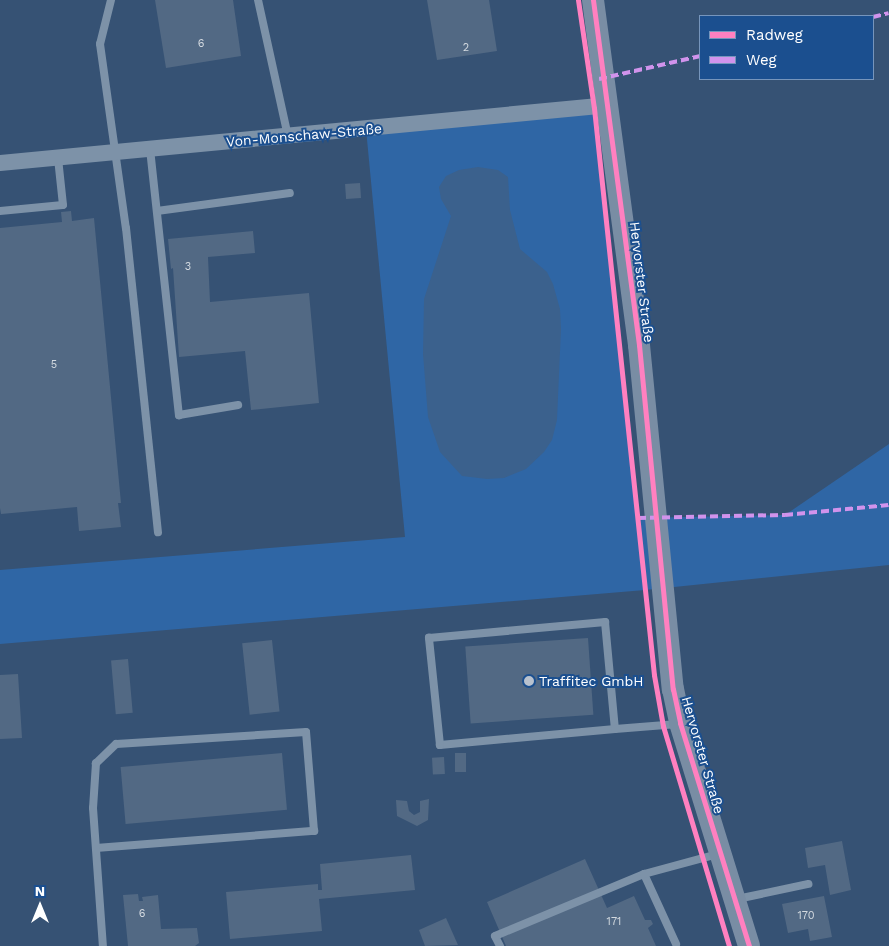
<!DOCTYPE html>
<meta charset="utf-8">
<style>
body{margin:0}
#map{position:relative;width:889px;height:946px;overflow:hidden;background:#365274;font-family:"Work Sans",sans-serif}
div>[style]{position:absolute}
.green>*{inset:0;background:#2f66a5}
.water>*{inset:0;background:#3b618d}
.building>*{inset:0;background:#526984;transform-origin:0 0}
.lane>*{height:8px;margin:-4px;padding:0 4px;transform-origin:4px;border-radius:4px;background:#7d92a8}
.street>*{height:16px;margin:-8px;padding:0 8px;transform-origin:8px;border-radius:8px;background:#7d92a8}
.secondary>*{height:22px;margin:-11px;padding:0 11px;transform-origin:11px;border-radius:11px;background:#798da4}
.quiet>*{height:4px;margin-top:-2px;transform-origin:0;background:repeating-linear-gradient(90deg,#d193ec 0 8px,transparent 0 12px)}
.cycleway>*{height:5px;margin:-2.5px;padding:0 2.5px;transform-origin:2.5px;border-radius:2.5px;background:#ff80c0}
.dots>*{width:14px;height:14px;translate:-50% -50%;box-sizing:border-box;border:2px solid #1b4f8f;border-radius:50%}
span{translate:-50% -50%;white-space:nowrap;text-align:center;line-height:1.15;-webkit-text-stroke:4px #1b4f8f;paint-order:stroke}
.number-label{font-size:11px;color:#d4dae0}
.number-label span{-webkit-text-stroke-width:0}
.street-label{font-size:14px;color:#fff}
.poi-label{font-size:14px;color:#fff}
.left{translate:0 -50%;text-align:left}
.legend{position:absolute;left:699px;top:15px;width:175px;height:65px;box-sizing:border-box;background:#1b4f8f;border:1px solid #7695bc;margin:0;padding:6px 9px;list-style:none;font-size:15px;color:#fff}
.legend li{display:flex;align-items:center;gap:10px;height:25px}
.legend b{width:25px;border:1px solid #7695bc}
.north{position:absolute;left:15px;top:881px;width:50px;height:50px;-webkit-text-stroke:4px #1b4f8f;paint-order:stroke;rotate:0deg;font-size:14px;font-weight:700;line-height:20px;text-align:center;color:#fff}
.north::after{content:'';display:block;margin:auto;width:18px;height:22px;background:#fff;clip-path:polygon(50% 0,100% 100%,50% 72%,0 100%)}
</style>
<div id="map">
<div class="green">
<i style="clip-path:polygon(594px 108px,638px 518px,785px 515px,889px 444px,889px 565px,645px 590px,0 644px,0 570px,405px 537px,366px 129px)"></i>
</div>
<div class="water">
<i style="clip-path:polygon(478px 167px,498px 170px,508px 177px,510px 210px,520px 249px,547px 272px,553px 284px,560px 309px,561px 329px,557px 420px,552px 440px,544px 452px,526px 469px,504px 478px,487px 479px,462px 476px,440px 452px,428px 417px,423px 354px,424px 299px,451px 216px,441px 199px,439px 187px,446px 176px,459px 170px)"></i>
</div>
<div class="building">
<i style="clip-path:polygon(155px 0,233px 0,241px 56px,166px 68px)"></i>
<i style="clip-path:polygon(427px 0,489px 0,497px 51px,437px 60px)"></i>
<i style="left:360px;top:183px;width:15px;height:15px;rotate:86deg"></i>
<i style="clip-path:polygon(71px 211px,72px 221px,94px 218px,121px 503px,118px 503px,121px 527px,79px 531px,77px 507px,1px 514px,0 508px,0 228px,62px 222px,61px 212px)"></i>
<i style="clip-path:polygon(253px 231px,255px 253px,208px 257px,210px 302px,309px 293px,319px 403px,251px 410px,245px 351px,179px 357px,173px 268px,171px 269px,168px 239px)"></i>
<i style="left:588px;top:638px;width:77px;height:123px;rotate:86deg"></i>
<i style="left:272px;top:640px;width:72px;height:30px;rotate:84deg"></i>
<i style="left:128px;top:659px;width:54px;height:17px;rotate:85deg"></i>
<i style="clip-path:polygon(18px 674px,22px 738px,0 739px,0 675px)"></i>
<i style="left:282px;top:753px;width:57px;height:162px;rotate:85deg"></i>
<i style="left:455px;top:753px;width:11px;height:19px"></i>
<i style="left:444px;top:757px;width:17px;height:12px;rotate:87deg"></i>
<i style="clip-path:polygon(429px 799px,428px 820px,417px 826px,397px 816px,396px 800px,407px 801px,409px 811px,414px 815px,420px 812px,420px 801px)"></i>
<i style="clip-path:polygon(842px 841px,851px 890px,830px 895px,825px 865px,808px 868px,805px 848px)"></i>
<i style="clip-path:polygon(411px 855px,415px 890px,319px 899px,322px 931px,230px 939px,226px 892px,318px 884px,318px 890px,322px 890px,320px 864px)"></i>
<i style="clip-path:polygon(585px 859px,607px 908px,634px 896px,645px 920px,651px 920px,653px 924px,648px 928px,656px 946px,506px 946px,487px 902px)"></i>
<i style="clip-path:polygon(138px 894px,139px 901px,143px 901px,142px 897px,158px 895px,161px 929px,197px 928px,199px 943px,195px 946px,128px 946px,123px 895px)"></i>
<i style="clip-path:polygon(824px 896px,832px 937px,810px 941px,808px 929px,788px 933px,782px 904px)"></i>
<i style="clip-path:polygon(446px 918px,458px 945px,425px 946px,419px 930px)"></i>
</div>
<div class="lane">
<i style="left:111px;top:0;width:45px;rotate:104deg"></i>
<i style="left:100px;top:44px;width:186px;rotate:82deg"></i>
<i style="left:126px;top:228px;width:306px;rotate:84deg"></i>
<i style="left:258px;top:0;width:140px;rotate:77.6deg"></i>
<i style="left:150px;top:149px;width:268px;rotate:83.8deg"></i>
<i style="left:179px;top:415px;width:60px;rotate:-9.6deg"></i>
<i style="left:0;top:211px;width:63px;rotate:-5.4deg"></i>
<i style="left:63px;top:205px;width:47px;rotate:-96.1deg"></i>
<i style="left:157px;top:211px;width:134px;rotate:-7.7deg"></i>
<i style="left:605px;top:622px;width:107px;rotate:84.7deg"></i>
<i style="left:615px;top:729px;width:176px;rotate:174.8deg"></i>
<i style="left:440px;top:745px;width:108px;rotate:-95.9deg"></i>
<i style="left:429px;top:638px;width:177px;rotate:-5.2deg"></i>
<i style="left:615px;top:729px;width:63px;rotate:-4.5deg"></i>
<i style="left:96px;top:848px;width:219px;rotate:-4.5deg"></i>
<i style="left:314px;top:831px;width:99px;rotate:-94.6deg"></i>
<i style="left:306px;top:732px;width:190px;rotate:176.4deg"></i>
<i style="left:116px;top:744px;width:28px;rotate:136deg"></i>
<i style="left:96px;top:763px;width:45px;rotate:93.8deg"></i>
<i style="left:93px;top:808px;width:138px;rotate:85.9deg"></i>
<i style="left:644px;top:874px;width:77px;rotate:65.4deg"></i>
<i style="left:737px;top:899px;width:73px;rotate:-11.9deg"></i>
<i style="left:500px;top:946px;width:11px;rotate:-117deg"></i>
<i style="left:495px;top:936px;width:161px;rotate:-22.6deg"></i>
<i style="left:644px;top:874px;width:77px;rotate:-15.1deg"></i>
</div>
<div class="street">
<i style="left:0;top:163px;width:612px;rotate:-5.44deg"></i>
</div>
<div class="secondary">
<i style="left:593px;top:0;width:348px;rotate:82.4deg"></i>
<i style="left:639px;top:345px;width:346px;rotate:84.4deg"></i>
<i style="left:673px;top:689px;width:35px;rotate:78deg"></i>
<i style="left:680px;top:723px;width:233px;rotate:72.8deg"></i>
</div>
<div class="quiet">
<i style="left:873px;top:17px;width:16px;rotate:-14deg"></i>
<i style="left:599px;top:79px;width:104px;rotate:-12.8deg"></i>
<i style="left:638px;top:518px;width:147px;rotate:-1.2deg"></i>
<i style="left:785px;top:515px;width:104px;rotate:-5.5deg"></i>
</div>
<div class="cycleway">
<i style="left:578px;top:0;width:109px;rotate:81.6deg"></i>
<i style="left:594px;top:108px;width:570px;rotate:83.96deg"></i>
<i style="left:654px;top:675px;width:52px;rotate:80deg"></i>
<i style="left:663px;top:726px;width:230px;rotate:73.3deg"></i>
<i style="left:593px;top:0;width:348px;rotate:82.4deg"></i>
<i style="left:639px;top:345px;width:346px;rotate:84.4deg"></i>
<i style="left:673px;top:689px;width:35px;rotate:78deg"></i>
<i style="left:680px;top:723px;width:233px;rotate:72.8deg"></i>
</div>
<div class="dots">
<i style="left:529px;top:681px;background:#b9c2ce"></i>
</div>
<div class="number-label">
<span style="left:201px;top:44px">6</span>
<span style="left:466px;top:48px">2</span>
<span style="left:188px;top:267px">3</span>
<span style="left:54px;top:365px">5</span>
<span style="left:142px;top:914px">6</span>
<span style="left:806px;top:916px">170</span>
<span style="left:614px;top:922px">171</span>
</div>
<div class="street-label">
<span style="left:304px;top:135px;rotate:-5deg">Von-Monschaw-Straße</span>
<span style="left:642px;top:282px;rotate:83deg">Hervorster Straße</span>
<span style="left:703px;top:755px;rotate:74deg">Hervorster Straße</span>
</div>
<div class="poi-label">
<span class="left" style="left:539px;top:681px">Traffitec GmbH</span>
</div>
<ul class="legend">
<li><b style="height:6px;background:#ff80c0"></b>Radweg</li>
<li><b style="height:6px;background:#d193ec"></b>Weg</li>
</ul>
<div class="north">N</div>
</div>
